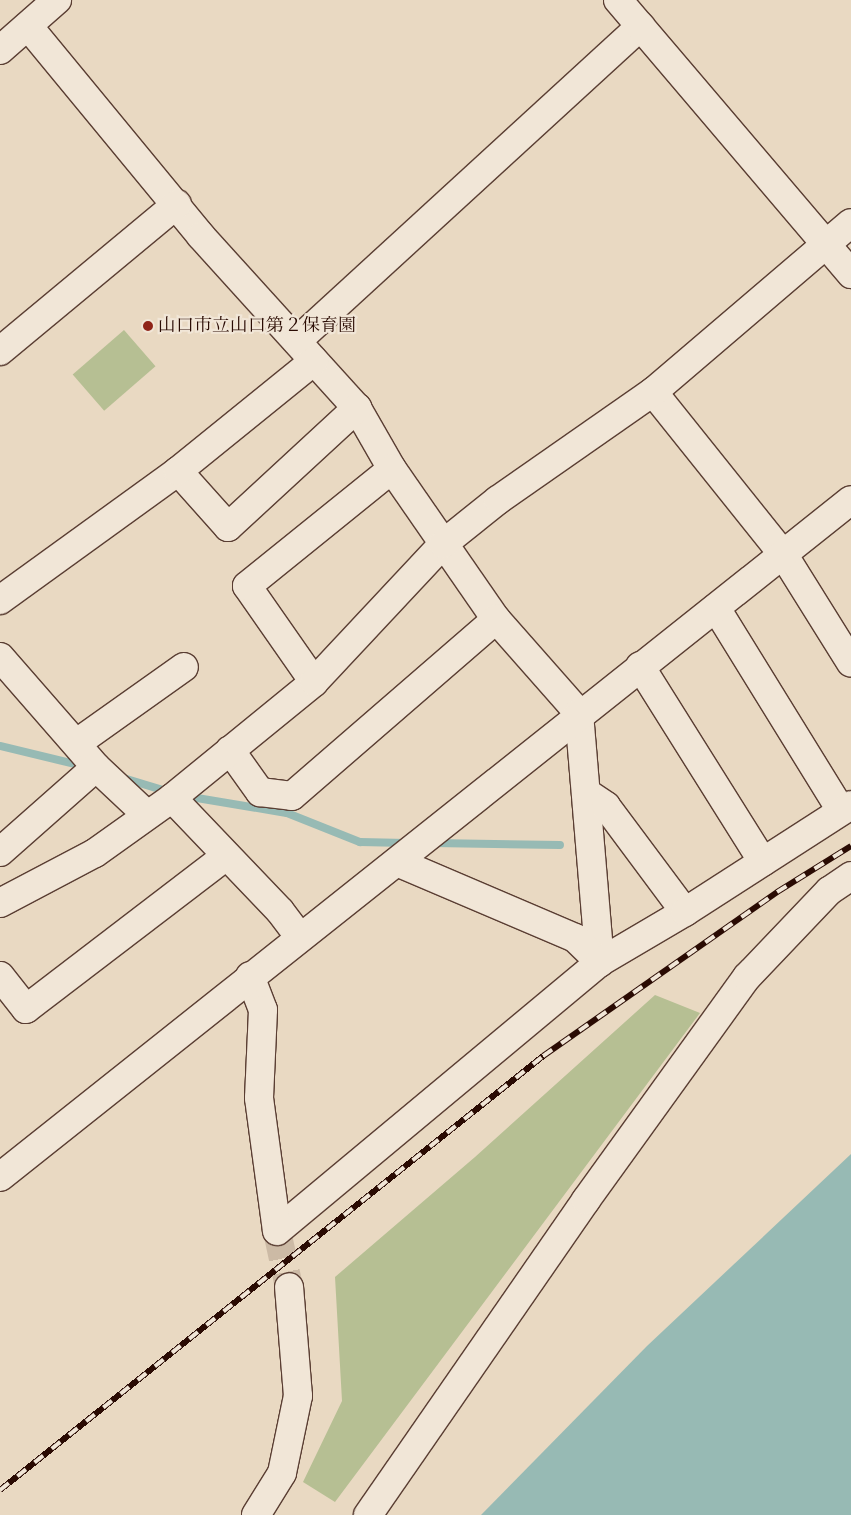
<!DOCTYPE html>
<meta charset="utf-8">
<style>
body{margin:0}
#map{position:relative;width:851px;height:1515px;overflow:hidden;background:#e9d9c2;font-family:"IM FELL DW Pica","Noto Serif JP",serif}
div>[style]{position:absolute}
.green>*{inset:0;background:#b6bf93;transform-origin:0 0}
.water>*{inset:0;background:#97bab4}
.stream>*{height:8px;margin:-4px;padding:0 4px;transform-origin:4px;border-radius:4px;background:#97bab4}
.street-tunnel>*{height:28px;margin-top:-14px;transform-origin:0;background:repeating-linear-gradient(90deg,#ccbaa5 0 28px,transparent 0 42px)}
.roads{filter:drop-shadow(1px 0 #5a3e33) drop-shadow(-1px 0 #5a3e33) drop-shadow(0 1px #5a3e33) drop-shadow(0 -1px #5a3e33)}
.street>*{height:28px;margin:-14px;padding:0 14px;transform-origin:14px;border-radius:14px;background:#f1e6d7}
.secondary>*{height:28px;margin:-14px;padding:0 14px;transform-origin:14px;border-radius:14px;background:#f1e6d7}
.rail>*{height:5.5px;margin-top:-2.75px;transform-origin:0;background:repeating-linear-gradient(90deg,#f1e6d7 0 11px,#2a0b03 0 22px);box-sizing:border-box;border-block:1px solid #2a0b03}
.dots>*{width:14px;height:14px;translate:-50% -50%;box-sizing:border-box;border:2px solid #f1e6d7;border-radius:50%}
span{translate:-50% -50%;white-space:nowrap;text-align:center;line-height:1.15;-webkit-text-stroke:4.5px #f1e6d7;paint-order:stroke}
.poi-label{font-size:18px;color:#2a0b03}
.left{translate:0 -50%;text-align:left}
</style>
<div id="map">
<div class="green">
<i style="left:124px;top:330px;width:48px;height:68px;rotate:49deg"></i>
<i style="clip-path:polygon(655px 995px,700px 1013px,335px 1502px,303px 1482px,342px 1401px,335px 1277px,475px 1157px)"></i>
</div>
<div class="water">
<i style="clip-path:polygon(851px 1154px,851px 1515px,481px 1515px,647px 1346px)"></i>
</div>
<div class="stream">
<i style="left:0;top:746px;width:85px;rotate:13.5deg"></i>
<i style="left:120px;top:777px;width:51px;rotate:17deg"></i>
<i style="left:185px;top:796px;width:103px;rotate:9.5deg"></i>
<i style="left:287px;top:813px;width:79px;rotate:21.7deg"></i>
<i style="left:360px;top:842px;width:46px;rotate:1.2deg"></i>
<i style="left:433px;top:843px;width:127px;rotate:0.9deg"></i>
</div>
<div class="street-tunnel">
<i style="left:277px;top:1231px;width:57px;rotate:77.9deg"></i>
</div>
<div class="roads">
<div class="street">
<i style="left:28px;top:26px;width:272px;rotate:50.5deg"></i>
<i style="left:201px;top:236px;width:232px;rotate:47.8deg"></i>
<i style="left:357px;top:408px;width:70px;rotate:60.2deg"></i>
<i style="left:392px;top:469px;width:183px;rotate:55.3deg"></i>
<i style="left:496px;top:619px;width:125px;rotate:48.6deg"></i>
<i style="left:579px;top:713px;width:250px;rotate:85.2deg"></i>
<i style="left:600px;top:962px;width:420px;rotate:140.2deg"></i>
<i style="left:0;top:50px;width:76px;rotate:-41.3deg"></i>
<i style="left:297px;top:341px;width:466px;rotate:-42.5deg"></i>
<i style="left:0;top:351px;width:230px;rotate:-39.7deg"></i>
<i style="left:653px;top:392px;width:208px;rotate:51.3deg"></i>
<i style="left:783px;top:554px;width:128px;rotate:58deg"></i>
<i style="left:178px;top:471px;width:75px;rotate:48.2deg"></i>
<i style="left:228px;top:527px;width:176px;rotate:-42.7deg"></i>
<i style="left:0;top:600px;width:220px;rotate:-35.9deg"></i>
<i style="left:178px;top:471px;width:175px;rotate:-39deg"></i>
<i style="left:716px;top:608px;width:238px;rotate:58.3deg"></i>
<i style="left:0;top:657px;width:146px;rotate:48.9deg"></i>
<i style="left:96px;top:767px;width:69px;rotate:43.2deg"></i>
<i style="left:640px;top:666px;width:231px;rotate:57.9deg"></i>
<i style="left:314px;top:682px;width:117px;rotate:-124.9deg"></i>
<i style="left:247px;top:586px;width:186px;rotate:-38.9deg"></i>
<i style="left:77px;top:743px;width:131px;rotate:-35.4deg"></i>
<i style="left:230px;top:750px;width:52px;rotate:54.5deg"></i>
<i style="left:260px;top:792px;width:32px;rotate:7deg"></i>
<i style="left:292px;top:796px;width:270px;rotate:-40.9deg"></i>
<i style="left:587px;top:793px;width:23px;rotate:34deg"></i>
<i style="left:606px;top:806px;width:132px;rotate:53.3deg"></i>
<i style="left:172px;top:798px;width:156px;rotate:46.3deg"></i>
<i style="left:280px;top:911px;width:31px;rotate:53deg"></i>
<i style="left:0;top:852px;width:128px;rotate:-41.5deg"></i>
<i style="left:397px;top:862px;width:194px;rotate:23.1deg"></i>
<i style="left:575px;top:938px;width:35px;rotate:44deg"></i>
<i style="left:600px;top:962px;width:99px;rotate:-30.5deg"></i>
<i style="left:685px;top:912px;width:197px;rotate:-32.8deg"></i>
<i style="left:0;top:903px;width:107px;rotate:-27.8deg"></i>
<i style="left:95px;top:853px;width:95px;rotate:-35.5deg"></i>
<i style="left:172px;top:798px;width:183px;rotate:-39.2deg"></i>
<i style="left:314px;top:682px;width:189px;rotate:-46.9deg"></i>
<i style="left:443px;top:544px;width:70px;rotate:-38.7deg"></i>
<i style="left:498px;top:500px;width:189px;rotate:-34.9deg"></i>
<i style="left:653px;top:392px;width:260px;rotate:-40.5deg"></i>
<i style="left:0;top:976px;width:42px;rotate:51.8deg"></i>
<i style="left:26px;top:1009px;width:250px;rotate:-37.4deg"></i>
<i style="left:250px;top:976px;width:36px;rotate:69deg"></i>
<i style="left:263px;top:1010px;width:88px;rotate:92.6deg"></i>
<i style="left:259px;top:1098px;width:134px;rotate:82.3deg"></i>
<i style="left:256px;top:1515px;width:49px;rotate:-58.2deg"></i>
<i style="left:282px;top:1473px;width:79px;rotate:-78.3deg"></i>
<i style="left:298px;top:1396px;width:109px;rotate:-94.7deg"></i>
<i style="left:368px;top:1515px;width:383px;rotate:-55.3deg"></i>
<i style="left:586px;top:1200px;width:275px;rotate:-54.2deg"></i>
<i style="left:747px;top:977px;width:119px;rotate:-46.4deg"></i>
<i style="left:829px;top:891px;width:27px;rotate:-34deg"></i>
</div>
<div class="secondary">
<i style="left:618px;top:0;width:360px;rotate:49.6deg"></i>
<i style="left:0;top:1177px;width:1087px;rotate:-38.5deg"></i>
</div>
</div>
<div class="rail">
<i style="left:0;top:1490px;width:695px;rotate:-38.63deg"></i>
<i style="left:543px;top:1056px;width:286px;rotate:-35deg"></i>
<i style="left:777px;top:892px;width:87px;rotate:-31.9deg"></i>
</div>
<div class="dots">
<i style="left:148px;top:326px;background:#8f2418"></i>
</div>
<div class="poi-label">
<span class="left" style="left:158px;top:326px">山口市立山口第２保育園</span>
</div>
</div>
